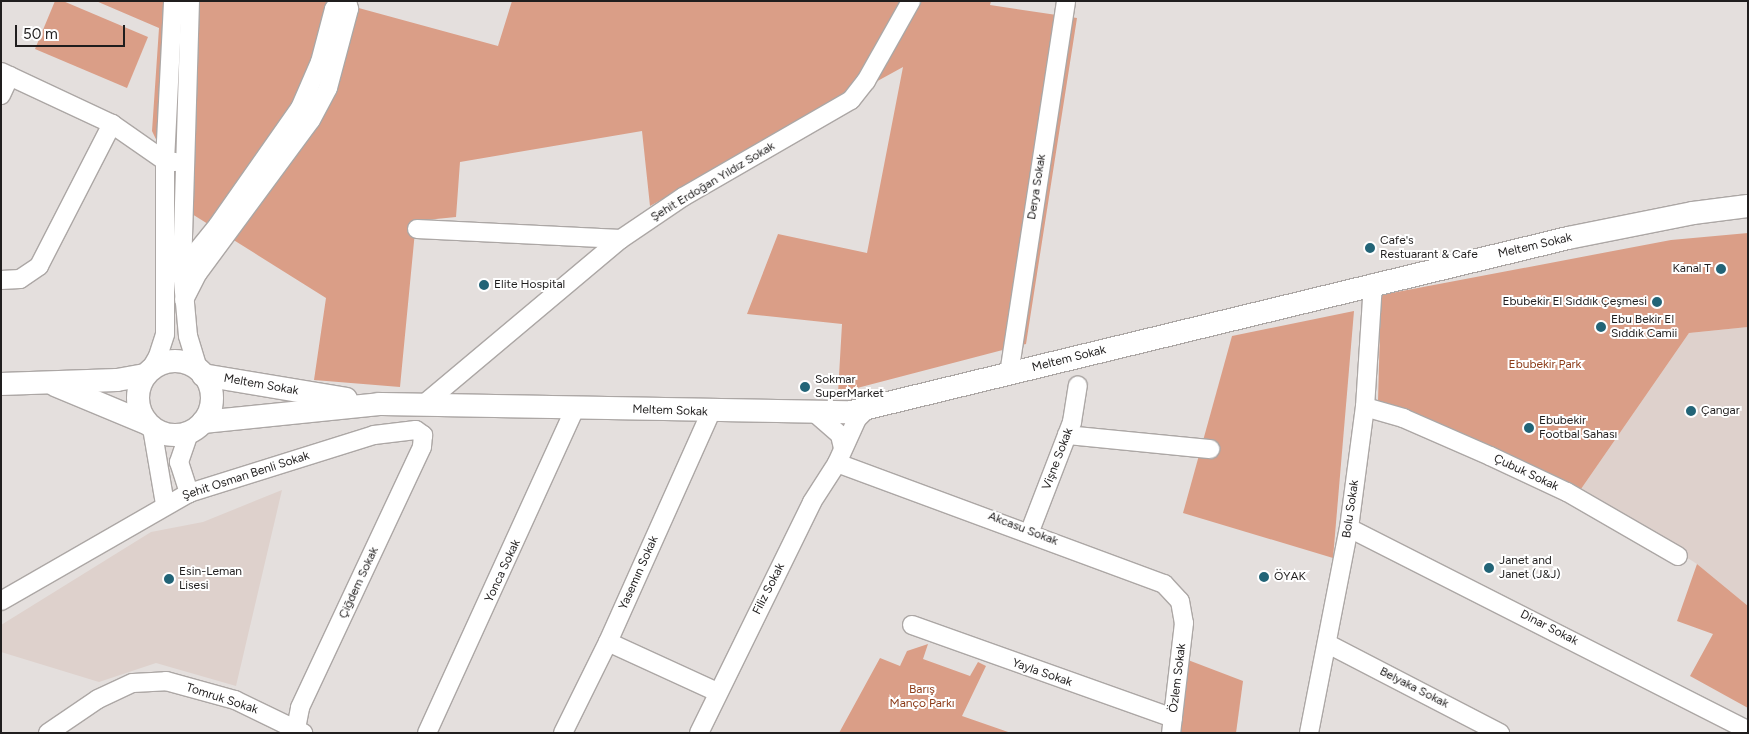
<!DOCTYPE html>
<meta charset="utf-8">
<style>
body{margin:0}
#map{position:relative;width:1749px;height:734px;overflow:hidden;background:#e4dfdd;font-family:Figtree,sans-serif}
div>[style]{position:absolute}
.built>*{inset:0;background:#ded1cc}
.green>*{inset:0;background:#da9e87}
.roads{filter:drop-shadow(1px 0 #aca7a5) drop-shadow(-1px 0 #aca7a5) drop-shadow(0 1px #aca7a5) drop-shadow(0 -1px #aca7a5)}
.minor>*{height:18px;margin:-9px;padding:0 9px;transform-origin:9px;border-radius:9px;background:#fff}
.major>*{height:22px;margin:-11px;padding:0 11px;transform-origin:11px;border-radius:11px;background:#fff}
.major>.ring{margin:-11px;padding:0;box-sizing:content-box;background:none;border:22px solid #fff;border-radius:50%}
.dots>*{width:14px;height:14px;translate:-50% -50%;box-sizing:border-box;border:2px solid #fff;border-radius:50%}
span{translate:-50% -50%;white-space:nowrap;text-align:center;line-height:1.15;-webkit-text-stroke:4px #fff;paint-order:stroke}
.street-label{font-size:12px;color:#201e1e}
.poi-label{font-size:12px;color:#201e1e}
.left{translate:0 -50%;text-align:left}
.right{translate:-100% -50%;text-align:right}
.park-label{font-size:12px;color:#8d3c19}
.frame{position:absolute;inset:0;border:2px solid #201e1e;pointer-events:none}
.scale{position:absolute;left:15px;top:25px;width:110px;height:22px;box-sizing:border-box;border:2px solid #201e1e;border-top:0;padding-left:6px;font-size:15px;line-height:18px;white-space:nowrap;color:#201e1e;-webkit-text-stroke:4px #fff;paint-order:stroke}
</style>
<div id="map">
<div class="built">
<i style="clip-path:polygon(1748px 327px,1748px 606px,1697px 564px,1581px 489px,1689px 333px)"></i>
<i style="clip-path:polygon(282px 490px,236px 686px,156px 663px,99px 682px,1px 652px,1px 625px,151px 532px,203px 522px)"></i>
</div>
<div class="green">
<i style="clip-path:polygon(55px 1px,63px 1px,148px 37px,127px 88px,35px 49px)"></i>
<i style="clip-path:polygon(96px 1px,333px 1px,498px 46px,512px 1px,991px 1px,990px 5px,1077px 18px,1026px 344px,838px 393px,842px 324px,747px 314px,778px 234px,867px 253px,903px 67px,650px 206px,642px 131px,460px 162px,456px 217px,416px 221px,400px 387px,314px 380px,326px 298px,192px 214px,152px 131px,159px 28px)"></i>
<i style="clip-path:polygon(1748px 233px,1748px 327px,1689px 333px,1581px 489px,1378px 401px,1381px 295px,1671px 240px)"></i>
<i style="clip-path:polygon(1354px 311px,1333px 558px,1183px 513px,1232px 336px)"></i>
<i style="clip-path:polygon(1697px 564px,1748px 606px,1748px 708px,1690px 676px,1713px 634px,1677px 621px)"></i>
<i style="clip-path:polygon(928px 644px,923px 659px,970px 676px,978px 662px,986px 666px,962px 716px,1011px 733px,839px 733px,880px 658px,900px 666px,907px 651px)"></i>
<i style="clip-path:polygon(1188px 660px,1243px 681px,1236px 733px,1180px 733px)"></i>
</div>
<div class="roads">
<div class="minor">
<i style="left:190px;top:1px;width:269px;rotate:91.7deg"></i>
<i style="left:182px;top:270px;width:66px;rotate:84.8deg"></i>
<i style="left:188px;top:336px;width:34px;rotate:73deg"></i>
<i style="left:1px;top:72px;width:123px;rotate:25.1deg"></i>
<i style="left:112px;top:124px;width:65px;rotate:34.9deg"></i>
<i style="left:165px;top:161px;width:10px;rotate:6deg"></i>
<i style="left:1px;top:95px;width:21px;rotate:-65deg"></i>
<i style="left:417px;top:229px;width:204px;rotate:2.8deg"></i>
<i style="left:180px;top:272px;width:60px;rotate:-51deg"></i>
<i style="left:218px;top:225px;width:143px;rotate:-55deg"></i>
<i style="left:300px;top:108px;width:50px;rotate:-66.5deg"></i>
<i style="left:320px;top:62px;width:55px;rotate:-75.2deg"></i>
<i style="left:334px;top:9px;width:11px;rotate:-49deg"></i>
<i style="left:1px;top:280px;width:19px;rotate:-3deg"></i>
<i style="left:20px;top:279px;width:23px;rotate:-34deg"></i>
<i style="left:39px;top:266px;width:160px;rotate:-62.8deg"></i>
<i style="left:184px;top:300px;width:30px;rotate:-63deg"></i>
<i style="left:198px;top:273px;width:190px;rotate:-53.6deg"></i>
<i style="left:311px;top:120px;width:36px;rotate:-62deg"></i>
<i style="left:328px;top:88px;width:82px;rotate:-75.1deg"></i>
<i style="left:349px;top:9px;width:8px;rotate:-104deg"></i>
<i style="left:150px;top:370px;width:16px;rotate:-60deg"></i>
<i style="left:158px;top:356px;width:23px;rotate:-72deg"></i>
<i style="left:165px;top:334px;width:173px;rotate:-90deg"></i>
<i style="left:165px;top:161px;width:160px;rotate:-87.1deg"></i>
<i style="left:1009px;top:374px;width:377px;rotate:-81.3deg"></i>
<i style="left:423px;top:405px;width:258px;rotate:-40deg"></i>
<i style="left:621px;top:239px;width:75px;rotate:-34.1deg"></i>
<i style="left:683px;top:197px;width:194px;rotate:-30deg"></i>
<i style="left:851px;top:100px;width:24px;rotate:-52deg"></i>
<i style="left:866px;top:81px;width:92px;rotate:-60.6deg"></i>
<i style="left:1365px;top:407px;width:40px;rotate:16deg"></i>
<i style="left:1403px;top:418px;width:95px;rotate:23.6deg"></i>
<i style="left:1490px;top:456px;width:85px;rotate:25.1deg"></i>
<i style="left:1567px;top:492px;width:128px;rotate:30deg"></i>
<i style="left:816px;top:414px;width:32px;rotate:41deg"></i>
<i style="left:840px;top:435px;width:13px;rotate:77deg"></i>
<i style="left:152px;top:428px;width:77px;rotate:80.3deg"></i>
<i style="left:189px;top:433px;width:31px;rotate:109deg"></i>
<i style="left:179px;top:462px;width:33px;rotate:72deg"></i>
<i style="left:1067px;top:435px;width:144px;rotate:5.6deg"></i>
<i style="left:837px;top:463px;width:349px;rotate:20.3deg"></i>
<i style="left:1164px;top:584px;width:23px;rotate:47deg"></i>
<i style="left:1180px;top:601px;width:22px;rotate:80deg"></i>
<i style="left:1184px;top:623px;width:111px;rotate:96.7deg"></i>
<i style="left:1349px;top:528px;width:447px;rotate:26.9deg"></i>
<i style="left:1030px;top:531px;width:117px;rotate:-68.9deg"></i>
<i style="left:1072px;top:422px;width:37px;rotate:-81deg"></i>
<i style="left:1px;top:601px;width:217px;rotate:-29.9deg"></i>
<i style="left:189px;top:493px;width:194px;rotate:-17.4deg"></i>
<i style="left:374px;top:435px;width:42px;rotate:-6.8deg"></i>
<i style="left:416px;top:430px;width:9px;rotate:36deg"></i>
<i style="left:423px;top:435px;width:12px;rotate:95deg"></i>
<i style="left:422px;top:447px;width:288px;rotate:115.1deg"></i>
<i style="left:300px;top:708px;width:25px;rotate:101deg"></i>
<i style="left:912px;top:625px;width:277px;rotate:19.6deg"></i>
<i style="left:608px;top:642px;width:120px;rotate:24.6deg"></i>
<i style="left:1328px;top:644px;width:194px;rotate:27.4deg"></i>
<i style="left:48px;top:733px;width:60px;rotate:-34.2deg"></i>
<i style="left:98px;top:699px;width:38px;rotate:-25deg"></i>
<i style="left:133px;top:683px;width:33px;rotate:-3deg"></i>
<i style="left:166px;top:681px;width:72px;rotate:15.4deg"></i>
<i style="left:235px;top:700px;width:76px;rotate:25.9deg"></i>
<i style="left:427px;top:733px;width:357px;rotate:-65.5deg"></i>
<i style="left:563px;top:733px;width:102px;rotate:-63.7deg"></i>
<i style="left:608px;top:642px;width:252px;rotate:-65.9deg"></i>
<i style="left:699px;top:733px;width:257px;rotate:-63.9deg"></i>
<i style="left:812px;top:502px;width:46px;rotate:-57.3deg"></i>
<i style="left:837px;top:463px;width:48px;rotate:-65.6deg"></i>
<i style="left:857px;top:419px;width:16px;rotate:-45deg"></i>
<i style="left:1309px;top:733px;width:209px;rotate:-79deg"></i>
<i style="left:1349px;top:528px;width:122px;rotate:-82.5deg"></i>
<i style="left:1365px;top:407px;width:124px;rotate:-86.3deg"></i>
</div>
<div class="major">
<i class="ring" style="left:138px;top:361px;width:52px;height:52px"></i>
<i style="left:203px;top:375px;width:145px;rotate:9.5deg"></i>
<i style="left:1px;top:384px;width:116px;rotate:-2deg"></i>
<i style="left:117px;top:380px;width:28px;rotate:-10deg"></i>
<i style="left:55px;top:385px;width:99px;rotate:22.7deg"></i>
<i style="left:203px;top:422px;width:177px;rotate:-5.8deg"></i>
<i style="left:379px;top:404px;width:472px;rotate:1deg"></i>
<i style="left:851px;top:412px;width:738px;rotate:-13.64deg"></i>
<i style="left:1568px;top:238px;width:127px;rotate:-11.3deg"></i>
<i style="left:1693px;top:213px;width:55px;rotate:-7.3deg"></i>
</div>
</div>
<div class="dots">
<i style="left:1370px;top:248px;background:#226477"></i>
<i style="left:1721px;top:269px;background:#226477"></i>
<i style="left:484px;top:285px;background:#226477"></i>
<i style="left:1657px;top:302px;background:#226477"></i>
<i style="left:1601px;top:327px;background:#226477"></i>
<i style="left:805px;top:387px;background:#226477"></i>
<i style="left:1691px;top:411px;background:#226477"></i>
<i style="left:1529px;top:428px;background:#226477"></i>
<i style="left:1489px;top:568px;background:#226477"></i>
<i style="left:1264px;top:577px;background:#226477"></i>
<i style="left:169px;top:579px;background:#226477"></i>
</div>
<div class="street-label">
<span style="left:713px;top:182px;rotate:-31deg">Şehit Erdoğan Yıldız Sokak</span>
<span style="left:1037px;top:187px;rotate:-81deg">Derya Sokak</span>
<span style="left:1535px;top:246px;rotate:-13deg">Meltem Sokak</span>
<span style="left:1069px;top:359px;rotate:-14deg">Meltem Sokak</span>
<span style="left:261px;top:385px;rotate:10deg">Meltem Sokak</span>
<span style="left:670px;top:411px;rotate:2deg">Meltem Sokak</span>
<span style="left:1058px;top:459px;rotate:-69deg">Vişne Sokak</span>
<span style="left:1526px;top:473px;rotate:25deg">Çubuk Sokak</span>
<span style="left:246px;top:476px;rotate:-18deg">Şehit Osman Benli Sokak</span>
<span style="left:1351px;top:509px;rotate:-82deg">Bolu Sokak</span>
<span style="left:1023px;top:529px;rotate:21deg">Akcasu Sokak</span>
<span style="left:503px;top:571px;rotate:-65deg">Yonca Sokak</span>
<span style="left:639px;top:573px;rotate:-66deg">Yasemın Sokak</span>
<span style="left:359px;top:583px;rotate:-65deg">Çiğdem Sokak</span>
<span style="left:769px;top:589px;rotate:-63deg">Filiz Sokak</span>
<span style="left:1549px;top:628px;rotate:27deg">Dinar Sokak</span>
<span style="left:1042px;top:673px;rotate:19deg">Yayla Sokak</span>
<span style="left:1178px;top:678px;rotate:-83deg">Özlem Sokak</span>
<span style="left:1414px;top:688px;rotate:27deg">Belyaka Sokak</span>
<span style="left:222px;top:699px;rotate:18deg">Tomruk Sokak</span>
</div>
<div class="poi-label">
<span class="left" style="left:1380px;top:248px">Cafe's<br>Restuarant &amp; Cafe</span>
<span class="right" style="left:1711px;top:269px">Kanal T</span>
<span class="left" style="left:494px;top:285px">Elite Hospital</span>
<span class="right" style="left:1647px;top:302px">Ebubekir El Sıddık Çeşmesi</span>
<span class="left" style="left:1611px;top:327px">Ebu Bekir El<br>Sıddık Camii</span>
<span class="left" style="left:815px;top:387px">Sokmar<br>SuperMarket</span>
<span class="left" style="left:1701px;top:411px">Çangar</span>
<span class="left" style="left:1539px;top:428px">Ebubekir<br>Footbal Sahası</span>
<span class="left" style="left:1499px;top:568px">Janet and<br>Janet (J&amp;J)</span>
<span class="left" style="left:179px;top:579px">Esin-Leman<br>Lisesi</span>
<span class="left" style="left:1274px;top:577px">ÖYAK</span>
</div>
<div class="park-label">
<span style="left:1545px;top:365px">Ebubekir Park</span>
<span style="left:922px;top:697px">Barış<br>Manço Parkı</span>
</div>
<div class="frame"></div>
<div class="scale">50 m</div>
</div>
